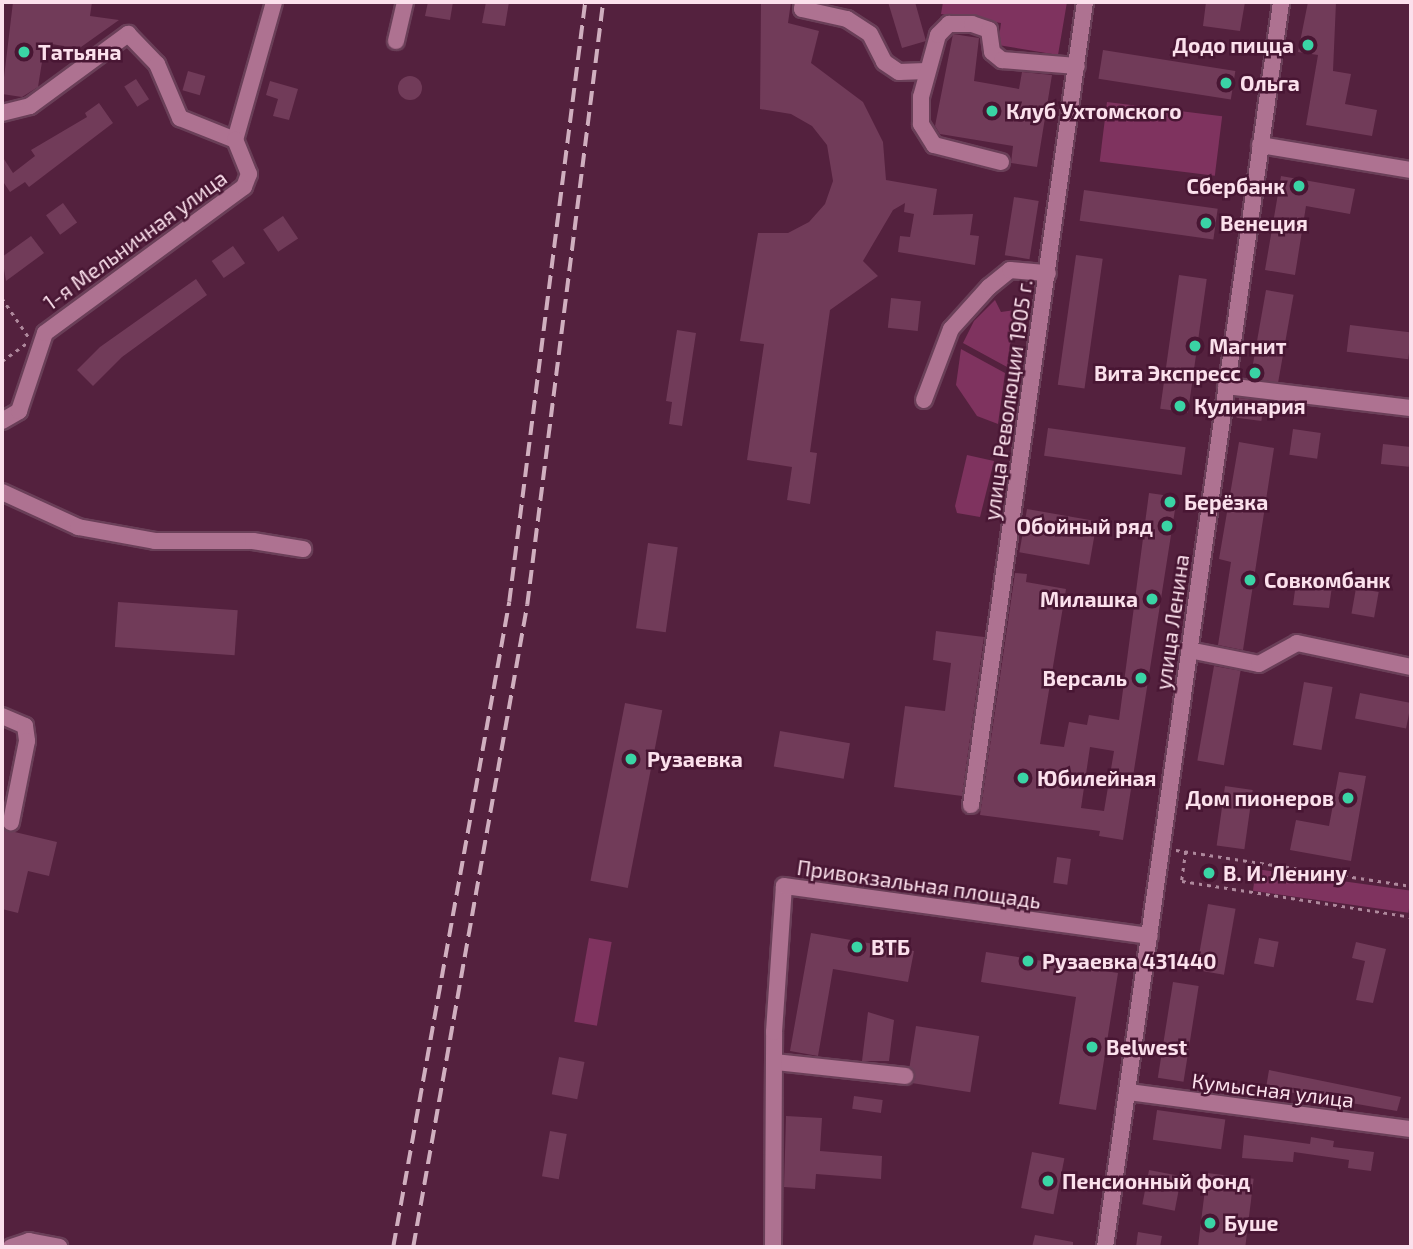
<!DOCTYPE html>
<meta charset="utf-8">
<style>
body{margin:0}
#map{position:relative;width:1413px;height:1249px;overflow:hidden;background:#54213e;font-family:"Exo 2",sans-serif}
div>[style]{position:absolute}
.green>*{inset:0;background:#7f335f;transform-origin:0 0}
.building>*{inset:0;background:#713b59;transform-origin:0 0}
.round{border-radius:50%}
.path>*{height:2.5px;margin-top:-1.25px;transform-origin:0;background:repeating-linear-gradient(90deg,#ae889c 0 3.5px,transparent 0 8.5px)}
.roads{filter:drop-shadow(2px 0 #6a3f58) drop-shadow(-2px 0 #6a3f58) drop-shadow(0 2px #6a3f58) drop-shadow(0 -2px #6a3f58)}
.minor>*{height:16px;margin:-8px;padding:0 8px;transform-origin:8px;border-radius:8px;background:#ae7291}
.rail>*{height:3.5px;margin-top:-1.75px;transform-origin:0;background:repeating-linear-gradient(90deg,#d0afbf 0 14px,transparent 0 21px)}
.dots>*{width:19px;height:19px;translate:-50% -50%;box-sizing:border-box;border:4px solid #481633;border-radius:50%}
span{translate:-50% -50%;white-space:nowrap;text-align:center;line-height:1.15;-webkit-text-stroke:5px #481633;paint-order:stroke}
.poi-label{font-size:21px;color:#fbe0ec;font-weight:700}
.right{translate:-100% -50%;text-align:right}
.left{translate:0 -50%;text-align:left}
.street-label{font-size:21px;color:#fbe0ec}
.frame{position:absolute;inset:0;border:4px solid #fbe0ec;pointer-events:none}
</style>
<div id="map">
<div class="green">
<i style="clip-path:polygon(943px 2px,1067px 2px,1058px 55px,998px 45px,1001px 23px,941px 14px)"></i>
<i style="left:1107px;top:102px;width:116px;height:60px;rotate:7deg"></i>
<i style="clip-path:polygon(995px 300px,1001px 312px,1015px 310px,1007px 367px,963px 343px,974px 321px)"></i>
<i style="clip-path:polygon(961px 349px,1005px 373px,998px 424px,977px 416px,956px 385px)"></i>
<i style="clip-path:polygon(967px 455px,994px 461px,980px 517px,957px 513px,955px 506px)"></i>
<i style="left:1256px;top:869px;width:157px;height:22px;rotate:8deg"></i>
<i style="left:589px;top:938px;width:23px;height:85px;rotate:10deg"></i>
</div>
<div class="building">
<i style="clip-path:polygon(13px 2px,92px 2px,90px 16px,119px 20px,67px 57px,64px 46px,45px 43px,38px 87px,22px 97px,2px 94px)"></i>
<i style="clip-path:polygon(428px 2px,453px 2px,450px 20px,425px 16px)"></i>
<i style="clip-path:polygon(486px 2px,509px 2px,505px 26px,482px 23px)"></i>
<i style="clip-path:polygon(761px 2px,791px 2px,788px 23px,819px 31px,811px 63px,863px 102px,883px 142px,886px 180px,937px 189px,933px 215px,973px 214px,970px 235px,979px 236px,975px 265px,898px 252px,900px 236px,910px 237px,914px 214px,904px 212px,905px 203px,893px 210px,863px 261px,878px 276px,830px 310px,810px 452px,817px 453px,810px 504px,787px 500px,792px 467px,747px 460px,764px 344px,740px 341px,758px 233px,788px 233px,809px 222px,825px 204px,833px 181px,827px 145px,812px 126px,791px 114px,760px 109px)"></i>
<i style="clip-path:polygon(888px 2px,915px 2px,926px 41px,902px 48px)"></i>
<i style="clip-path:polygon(1206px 2px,1245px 2px,1240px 31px,1203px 26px)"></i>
<i style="clip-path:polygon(1308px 2px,1336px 2px,1333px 71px,1351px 74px,1345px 104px,1377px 110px,1372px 136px,1306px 125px,1318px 55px,1298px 52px)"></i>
<i style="clip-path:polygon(953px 34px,979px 38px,974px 81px,1019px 89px,1022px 72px,1052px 75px,1037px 167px,1011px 163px,1013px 146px,940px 134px,935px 126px)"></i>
<i style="left:1103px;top:50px;width:134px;height:29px;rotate:9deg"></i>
<i style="left:188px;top:71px;width:18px;height:20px;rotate:16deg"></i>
<i class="round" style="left:398px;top:76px;width:24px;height:24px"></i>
<i style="left:136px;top:79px;width:24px;height:14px;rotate:57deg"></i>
<i style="clip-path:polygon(270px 81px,298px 89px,289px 120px,273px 116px,278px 99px,266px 95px)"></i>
<i style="clip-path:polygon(99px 103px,113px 123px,29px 187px,25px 182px,10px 192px,2px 180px,2px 156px,13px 173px,35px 156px,31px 150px,87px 117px,85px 113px)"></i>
<i style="clip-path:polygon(1281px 176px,1355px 189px,1350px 214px,1306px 206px,1295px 275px,1265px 270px)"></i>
<i style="left:1084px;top:190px;width:135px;height:31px;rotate:8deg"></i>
<i style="left:1014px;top:197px;width:25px;height:59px;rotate:9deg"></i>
<i style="left:63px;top:203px;width:24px;height:21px;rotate:54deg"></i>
<i style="left:283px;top:216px;width:27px;height:24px;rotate:56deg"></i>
<i style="clip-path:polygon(31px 236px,44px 253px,6px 281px,2px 257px)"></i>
<i style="left:233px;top:246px;width:21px;height:26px;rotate:55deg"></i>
<i style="left:1076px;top:255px;width:27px;height:131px;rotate:8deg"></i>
<i style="left:1179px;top:275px;width:28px;height:135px;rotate:8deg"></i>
<i style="clip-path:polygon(196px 279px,207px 295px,122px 357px,93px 386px,77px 370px,100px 347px)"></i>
<i style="left:1266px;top:290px;width:28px;height:89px;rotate:10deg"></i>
<i style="left:891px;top:298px;width:30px;height:30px;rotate:6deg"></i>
<i style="left:1350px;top:325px;width:62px;height:27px;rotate:7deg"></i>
<i style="clip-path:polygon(677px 330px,696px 333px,682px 426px,669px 424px,672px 402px,666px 401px)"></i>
<i style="left:1239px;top:398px;width:25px;height:20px;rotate:7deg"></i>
<i style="left:1048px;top:428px;width:139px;height:28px;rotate:8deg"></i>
<i style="left:1293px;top:429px;width:28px;height:26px;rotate:8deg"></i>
<i style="clip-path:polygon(1239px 442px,1274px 448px,1243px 650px,1218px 645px,1231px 562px,1219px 559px)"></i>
<i style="left:1383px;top:444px;width:28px;height:20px;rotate:6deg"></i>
<i style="clip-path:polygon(evenodd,1149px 493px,1177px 497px,1123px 840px,1099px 836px,1100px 831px,980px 815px,1015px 573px,1027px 574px,1026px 582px,1066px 589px,1040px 744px,1064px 747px,1069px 722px,1087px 725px,1089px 715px,1119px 720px,1149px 493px,1090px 747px,1114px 751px,1104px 811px,1081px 808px,1090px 747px)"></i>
<i style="left:1027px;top:509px;width:71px;height:44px;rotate:10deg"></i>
<i style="left:648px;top:543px;width:30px;height:86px;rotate:8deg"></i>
<i style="clip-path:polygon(1297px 575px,1332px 586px,1329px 608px,1293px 605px)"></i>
<i style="left:1356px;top:588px;width:23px;height:26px;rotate:10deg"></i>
<i style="left:118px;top:602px;width:120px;height:45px;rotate:4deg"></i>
<i style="clip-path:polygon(936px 631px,984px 637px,962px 796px,894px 787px,905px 706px,945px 711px,951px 663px,933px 660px)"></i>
<i style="left:1214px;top:666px;width:27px;height:96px;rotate:10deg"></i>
<i style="left:1304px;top:682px;width:29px;height:64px;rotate:10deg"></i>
<i style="left:1360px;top:693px;width:52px;height:26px;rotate:11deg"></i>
<i style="left:625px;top:703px;width:38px;height:181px;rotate:11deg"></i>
<i style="left:780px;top:731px;width:71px;height:36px;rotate:10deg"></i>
<i style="clip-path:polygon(1339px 772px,1366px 776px,1351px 861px,1290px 850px,1296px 820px,1329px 826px)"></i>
<i style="left:1225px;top:786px;width:28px;height:60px;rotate:8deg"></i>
<i style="clip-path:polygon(2px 829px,57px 842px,49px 876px,28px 871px,18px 913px,2px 909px)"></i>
<i style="left:1057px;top:857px;width:14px;height:26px;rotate:8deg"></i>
<i style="left:1208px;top:904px;width:28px;height:67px;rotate:10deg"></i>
<i style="clip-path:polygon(811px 933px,914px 951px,908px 982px,833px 969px,818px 1056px,790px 1051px)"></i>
<i style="left:1259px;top:938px;width:20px;height:26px;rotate:11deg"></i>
<i style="clip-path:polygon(1356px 942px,1386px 949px,1373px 1003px,1356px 1000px,1365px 961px,1352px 958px)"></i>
<i style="clip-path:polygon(986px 952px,1118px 973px,1096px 1110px,1059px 1104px,1076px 997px,981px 982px)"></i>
<i style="left:1173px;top:982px;width:26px;height:97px;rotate:9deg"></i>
<i style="clip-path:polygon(868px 1012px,894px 1020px,889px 1061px,862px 1061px)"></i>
<i style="left:916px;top:1026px;width:64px;height:57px;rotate:9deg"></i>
<i style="left:559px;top:1057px;width:26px;height:38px;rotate:11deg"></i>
<i style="clip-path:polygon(1269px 1070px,1401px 1097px,1397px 1111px,1266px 1088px)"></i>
<i style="left:854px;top:1096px;width:29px;height:13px;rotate:8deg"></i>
<i style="left:1157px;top:1110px;width:69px;height:30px;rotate:8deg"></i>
<i style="clip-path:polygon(786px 1116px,822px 1118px,820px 1151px,882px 1156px,881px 1179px,816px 1174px,815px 1189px,784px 1187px)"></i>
<i style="left:550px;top:1131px;width:17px;height:46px;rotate:10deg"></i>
<i style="clip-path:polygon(1244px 1135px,1310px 1144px,1311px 1137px,1334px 1141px,1333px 1147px,1374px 1152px,1371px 1171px,1348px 1168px,1349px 1160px,1294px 1152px,1293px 1162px,1242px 1158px)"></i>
<i style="left:1032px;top:1152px;width:33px;height:57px;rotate:11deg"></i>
<i style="left:1149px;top:1170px;width:33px;height:35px;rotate:11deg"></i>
<i style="left:1207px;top:1173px;width:47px;height:75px;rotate:7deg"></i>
<i style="clip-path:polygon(1138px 1232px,1162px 1236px,1160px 1247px,1136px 1247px)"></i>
<i style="clip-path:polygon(1035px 1235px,1073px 1242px,1073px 1247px,1032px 1247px)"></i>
</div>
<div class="path">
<i style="left:2px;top:298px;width:50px;rotate:55.7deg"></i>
<i style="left:2px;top:361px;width:31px;rotate:-36deg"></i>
<i style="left:1176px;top:850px;width:238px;rotate:8.7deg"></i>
<i style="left:1186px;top:851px;width:30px;rotate:98deg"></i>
<i style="left:1182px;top:881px;width:232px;rotate:8.9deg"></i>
</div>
<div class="roads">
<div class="minor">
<i style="left:803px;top:2px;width:7px;rotate:98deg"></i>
<i style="left:802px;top:9px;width:46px;rotate:12.5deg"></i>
<i style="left:847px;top:19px;width:27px;rotate:33deg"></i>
<i style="left:870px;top:34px;width:31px;rotate:63deg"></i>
<i style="left:884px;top:62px;width:18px;rotate:34deg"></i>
<i style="left:899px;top:72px;width:27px;rotate:-2deg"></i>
<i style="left:396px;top:41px;width:40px;rotate:-77deg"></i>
<i style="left:2px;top:113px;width:29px;rotate:-14deg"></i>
<i style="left:30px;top:106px;width:122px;rotate:-36.3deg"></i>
<i style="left:128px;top:34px;width:42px;rotate:46deg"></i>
<i style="left:157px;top:64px;width:59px;rotate:66.9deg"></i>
<i style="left:180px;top:118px;width:59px;rotate:21.8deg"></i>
<i style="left:235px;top:140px;width:143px;rotate:-74.2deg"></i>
<i style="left:1260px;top:145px;width:153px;rotate:9.4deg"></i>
<i style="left:1001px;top:162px;width:69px;rotate:-165.8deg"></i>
<i style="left:934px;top:145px;width:25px;rotate:-122deg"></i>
<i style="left:921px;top:124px;width:27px;rotate:-90deg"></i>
<i style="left:921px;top:97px;width:64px;rotate:-74.7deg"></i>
<i style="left:938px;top:35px;width:16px;rotate:-45deg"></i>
<i style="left:949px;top:24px;width:23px"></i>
<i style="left:972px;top:24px;width:18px;rotate:19deg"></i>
<i style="left:989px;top:30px;width:22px;rotate:82deg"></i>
<i style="left:992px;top:52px;width:13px;rotate:39deg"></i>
<i style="left:1002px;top:60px;width:75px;rotate:4.6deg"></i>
<i style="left:1226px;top:386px;width:186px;rotate:6.8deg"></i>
<i style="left:924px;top:400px;width:76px;rotate:-69.2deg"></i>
<i style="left:951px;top:329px;width:57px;rotate:-47.9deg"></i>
<i style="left:989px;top:287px;width:27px;rotate:-39deg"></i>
<i style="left:1010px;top:270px;width:38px;rotate:5deg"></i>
<i style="left:2px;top:421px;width:20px;rotate:-30deg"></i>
<i style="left:19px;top:411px;width:82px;rotate:-71.6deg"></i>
<i style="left:45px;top:333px;width:247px;rotate:-36.3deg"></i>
<i style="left:244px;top:187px;width:14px;rotate:-69deg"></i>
<i style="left:249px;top:174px;width:37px;rotate:-112deg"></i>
<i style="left:2px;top:492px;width:84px;rotate:24.7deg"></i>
<i style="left:78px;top:527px;width:78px;rotate:10.3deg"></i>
<i style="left:155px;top:541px;width:98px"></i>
<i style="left:253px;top:541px;width:51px;rotate:9.1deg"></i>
<i style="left:1189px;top:650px;width:71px;rotate:11.3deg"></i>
<i style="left:1259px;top:664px;width:43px;rotate:-28.9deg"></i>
<i style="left:1297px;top:643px;width:116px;rotate:11.9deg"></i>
<i style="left:2px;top:716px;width:25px;rotate:23deg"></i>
<i style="left:25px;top:726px;width:15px;rotate:82deg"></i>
<i style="left:27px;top:741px;width:83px;rotate:101.2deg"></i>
<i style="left:971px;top:805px;width:811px;rotate:-81.92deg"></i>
<i style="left:775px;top:1062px;width:131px;rotate:6.1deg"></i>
<i style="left:1129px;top:1092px;width:284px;rotate:7.5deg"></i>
<i style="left:11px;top:1247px;width:19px;rotate:-18deg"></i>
<i style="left:29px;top:1241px;width:31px;rotate:11deg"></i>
<i style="left:773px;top:1247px;width:215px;rotate:-89.7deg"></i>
<i style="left:774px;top:1032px;width:146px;rotate:-86.1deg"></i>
<i style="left:784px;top:886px;width:369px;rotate:7.8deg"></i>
<i style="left:1105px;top:1247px;width:1257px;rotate:-81.95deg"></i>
</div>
</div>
<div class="rail">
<i style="left:393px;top:1247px;width:655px;rotate:-79.8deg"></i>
<i style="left:509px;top:602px;width:605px;rotate:-82.78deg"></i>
<i style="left:413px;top:1247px;width:652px;rotate:-79.93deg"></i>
<i style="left:527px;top:605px;width:608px;rotate:-82.82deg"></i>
</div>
<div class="dots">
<i style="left:1308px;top:45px;background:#3ad4a5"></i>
<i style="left:24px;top:52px;background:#3ad4a5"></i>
<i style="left:1226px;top:83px;background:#3ad4a5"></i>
<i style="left:992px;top:111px;background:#3ad4a5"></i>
<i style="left:1299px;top:186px;background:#3ad4a5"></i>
<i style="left:1206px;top:223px;background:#3ad4a5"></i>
<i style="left:1195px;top:346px;background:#3ad4a5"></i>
<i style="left:1255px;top:373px;background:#3ad4a5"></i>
<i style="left:1180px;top:406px;background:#3ad4a5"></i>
<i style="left:1170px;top:502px;background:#3ad4a5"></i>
<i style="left:1167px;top:526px;background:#3ad4a5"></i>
<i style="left:1250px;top:580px;background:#3ad4a5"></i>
<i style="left:1152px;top:599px;background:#3ad4a5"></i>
<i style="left:1141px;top:678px;background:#3ad4a5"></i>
<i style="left:631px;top:759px;background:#3ad4a5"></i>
<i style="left:1023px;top:778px;background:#3ad4a5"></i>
<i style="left:1348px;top:798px;background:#3ad4a5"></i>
<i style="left:1209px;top:873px;background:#3ad4a5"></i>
<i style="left:857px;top:947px;background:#3ad4a5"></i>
<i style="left:1028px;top:961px;background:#3ad4a5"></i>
<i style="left:1092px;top:1047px;background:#3ad4a5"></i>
<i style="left:1048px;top:1181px;background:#3ad4a5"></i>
<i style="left:1210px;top:1223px;background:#3ad4a5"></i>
</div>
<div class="poi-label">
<span class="right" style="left:1294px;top:45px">Додо пицца</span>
<span class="left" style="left:38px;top:52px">Татьяна</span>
<span class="left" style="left:1240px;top:83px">Ольга</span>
<span class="left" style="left:1006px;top:111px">Клуб Ухтомского</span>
<span class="right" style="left:1285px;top:186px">Сбербанк</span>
<span class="left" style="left:1220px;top:223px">Венеция</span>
<span class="left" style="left:1209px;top:346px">Магнит</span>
<span class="right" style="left:1241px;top:373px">Вита Экспресс</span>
<span class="left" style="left:1194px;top:406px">Кулинария</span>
<span class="left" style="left:1184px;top:502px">Берёзка</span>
<span class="right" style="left:1153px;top:526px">Обойный ряд</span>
<span class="left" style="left:1264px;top:580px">Совкомбанк</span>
<span class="right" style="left:1138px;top:599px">Милашка</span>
<span class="right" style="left:1127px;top:678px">Версаль</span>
<span class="left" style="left:647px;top:759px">Рузаевка</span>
<span class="left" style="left:1037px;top:778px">Юбилейная</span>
<span class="right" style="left:1334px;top:798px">Дом пионеров</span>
<span class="left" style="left:1223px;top:873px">В. И. Ленину</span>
<span class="left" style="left:871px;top:947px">ВТБ</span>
<span class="left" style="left:1042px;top:961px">Рузаевка 431440</span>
<span class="left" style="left:1106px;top:1047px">Belwest</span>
<span class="left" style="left:1062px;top:1181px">Пенсионный фонд</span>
<span class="left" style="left:1224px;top:1223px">Буше</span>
</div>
<div class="street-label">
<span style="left:135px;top:240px;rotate:-36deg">1-я Мельничная улица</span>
<span style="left:1008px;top:400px;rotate:-82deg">улица Революции 1905 г.</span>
<span style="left:1172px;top:622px;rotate:-82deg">улица Ленина</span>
<span style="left:919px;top:884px;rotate:8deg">Привокзальная площадь</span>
<span style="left:1273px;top:1090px;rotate:7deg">Кумысная улица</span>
</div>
<div class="frame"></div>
</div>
